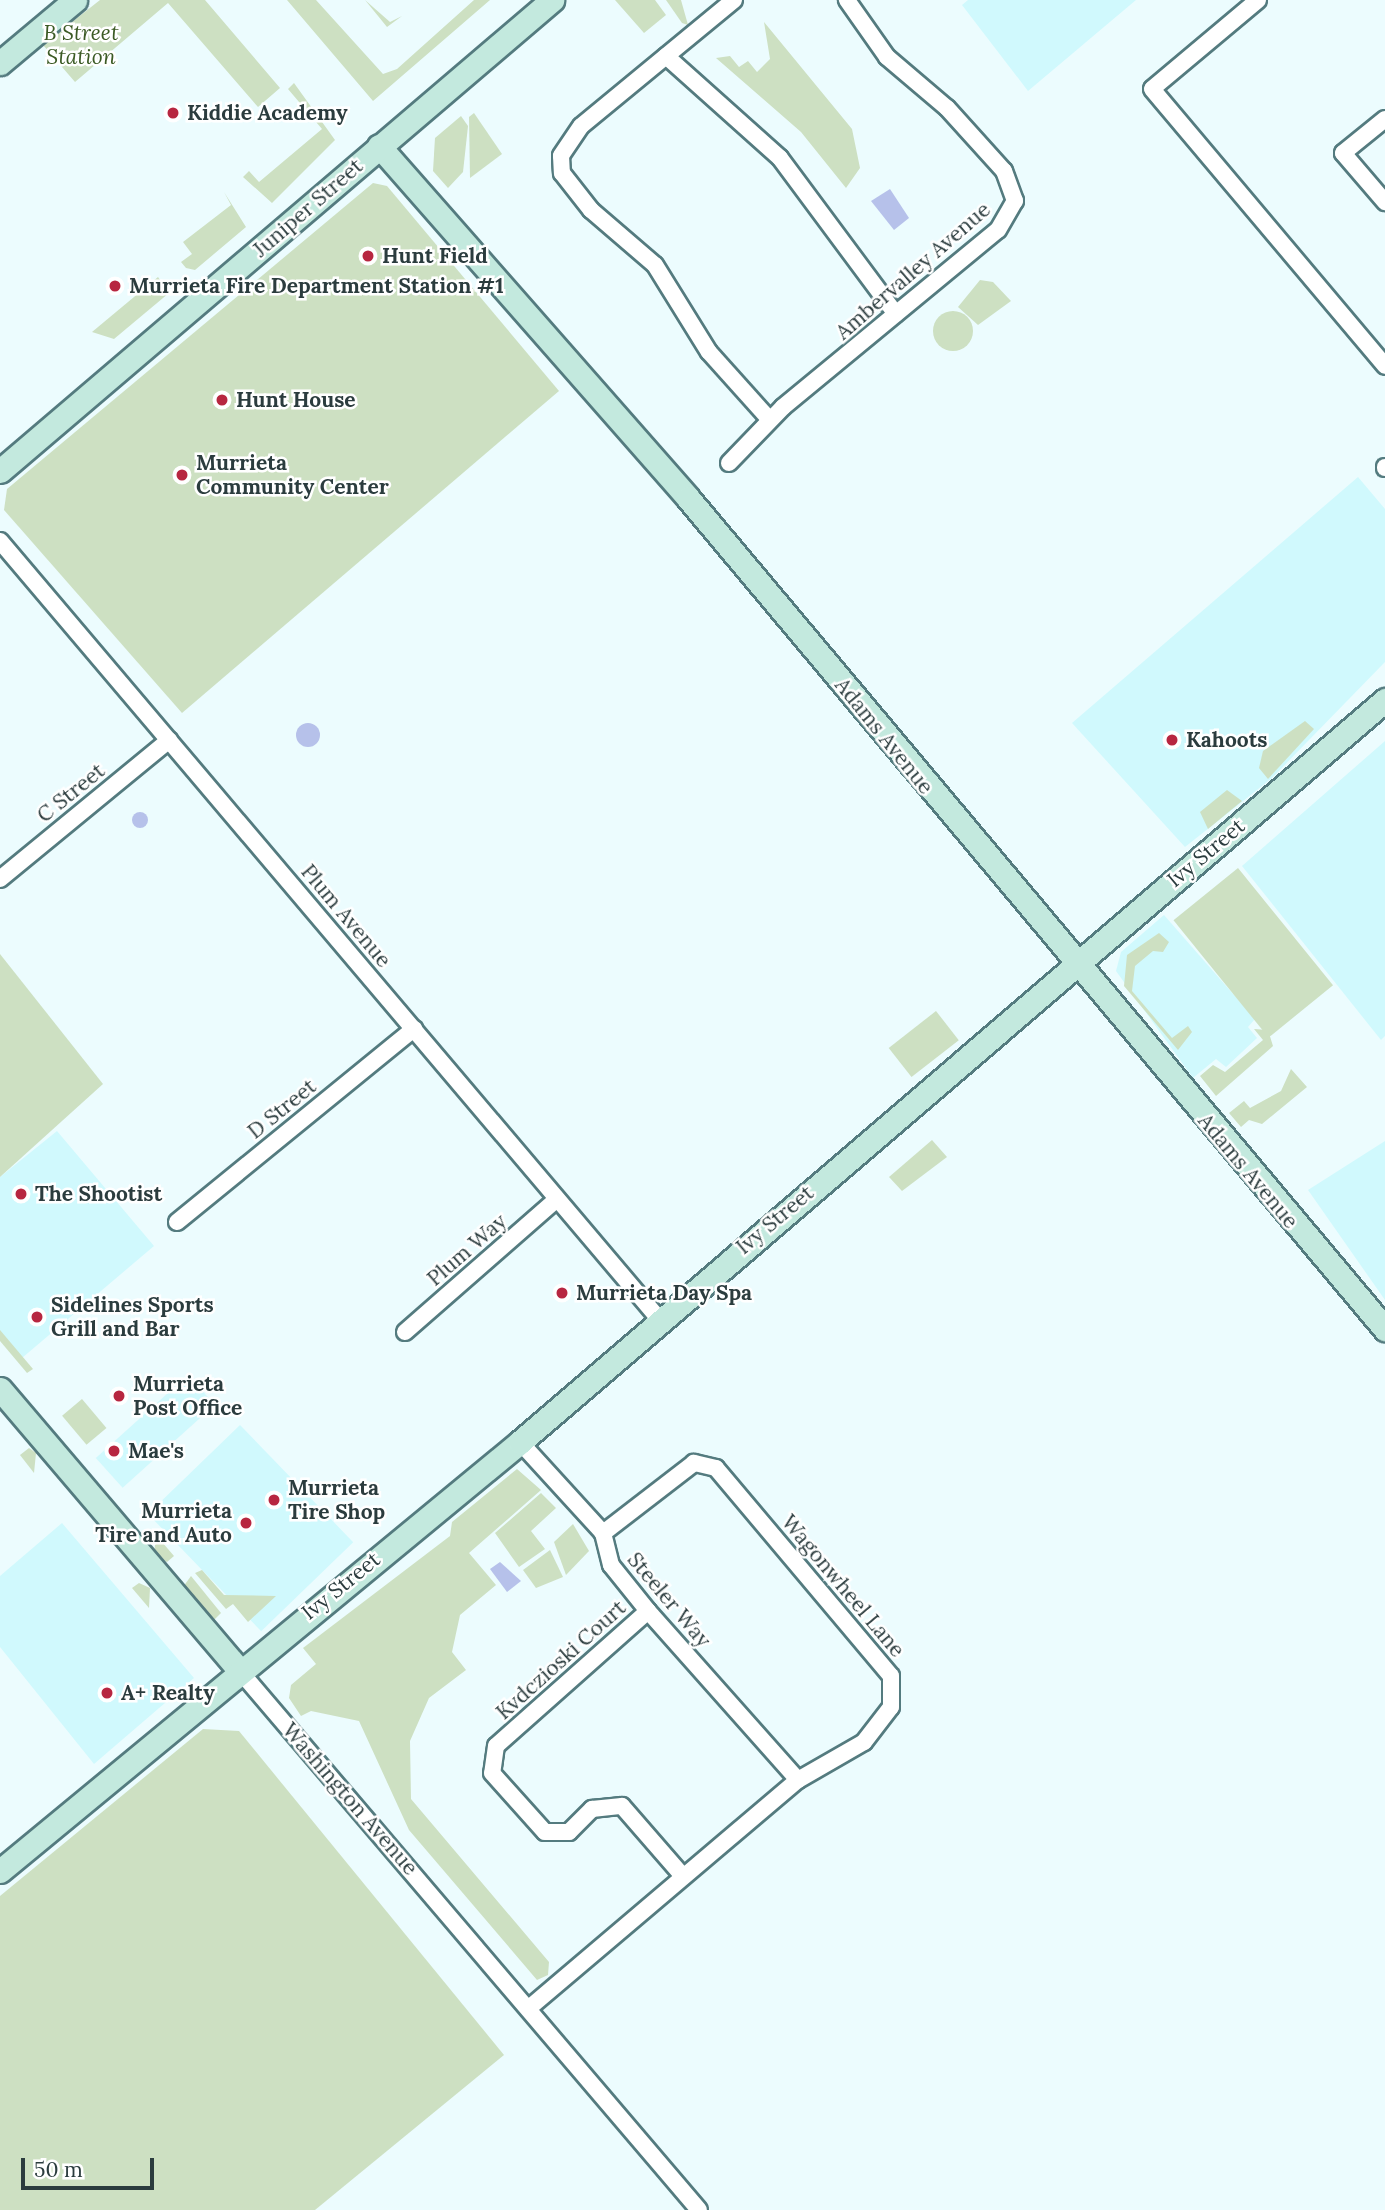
<!DOCTYPE html>
<style>
body{margin:0}
#map{position:relative;width:1385px;height:2210px;overflow:hidden;background:#ecfcfe;font-family:Lora,serif}
div>[style]{position:absolute}
.built>*{inset:0;background:#d0f9fd;transform-origin:0 0}
.green>*{inset:0;background:#cde0c2;transform-origin:0 0}
.round{border-radius:50%}
.water>*{inset:0;background:#b6c1ea}
.roads{filter:drop-shadow(2px 0 #547b7f) drop-shadow(-2px 0 #547b7f) drop-shadow(0 2px #547b7f) drop-shadow(0 -2px #547b7f)}
.street>*{height:16px;margin:-8px;padding:0 8px;transform-origin:8px;border-radius:8px;background:#fff}
.secondary>*{height:23px;margin:-11.5px;padding:0 11.5px;transform-origin:11.5px;border-radius:11.5px;background:#c3e9de}
.dots>*{width:19px;height:19px;translate:-50% -50%;box-sizing:border-box;border:4px solid #fff;border-radius:50%}
span{translate:-50% -50%;white-space:nowrap;text-align:center;line-height:1.15;-webkit-text-stroke:5px #fff;paint-order:stroke}
.park-label{font-size:21px;color:#3b5a24;font-style:italic}
.poi-label{font-size:21px;color:#2b3c3e;font-weight:700}
.left{translate:0 -50%;text-align:left}
.right{translate:-100% -50%;text-align:right}
.street-label{font-size:21px;color:#2b3c3e}
.scale{position:absolute;left:21px;top:2158px;width:133px;height:32px;box-sizing:border-box;border:4px solid #2b3c3e;border-top:0;padding-left:9px;font-size:21px;line-height:24px;white-space:nowrap;color:#2b3c3e;-webkit-text-stroke:5px #fff;paint-order:stroke}
</style>
<div id="map">
<div class="built">
<i style="clip-path:polygon(968px 0,1136px 0,1028px 91px,962px 5px)"></i>
<i style="clip-path:polygon(1358px 477px,1385px 509px,1385px 662px,1272px 778px,1185px 847px,1072px 723px)"></i>
<i style="clip-path:polygon(1385px 741px,1385px 1036px,1381px 1040px,1242px 866px)"></i>
<i style="clip-path:polygon(1164px 915px,1255px 1019px,1248px 1027px,1257px 1038px,1226px 1067px,1216px 1059px,1193px 1078px,1116px 971px,1121px 952px)"></i>
<i style="clip-path:polygon(57px 1131px,154px 1246px,22px 1358px,0 1334px,0 1177px)"></i>
<i style="clip-path:polygon(1385px 1141px,1385px 1300px,1308px 1190px)"></i>
<i style="left:188px;top:1375px;width:40px;height:124px;rotate:48deg"></i>
<i style="left:240px;top:1425px;width:163px;height:128px;rotate:46deg"></i>
<i style="clip-path:polygon(62px 1523px,194px 1678px,94px 1764px,0 1647px,0 1576px)"></i>
</div>
<div class="green">
<i style="clip-path:polygon(100px 0,205px 0,280px 88px,258px 107px,168px 3px,75px 82px,43px 45px)"></i>
<i style="clip-path:polygon(287px 0,316px 0,383px 74px,397px 69px,474px 0,490px 0,373px 101px)"></i>
<i style="clip-path:polygon(365px 0,390px 22px,402px 16px,387px 27px)"></i>
<i style="clip-path:polygon(615px 0,655px 0,666px 15px,644px 33px)"></i>
<i style="clip-path:polygon(666px 0,681px 0,688px 25px,682px 23px)"></i>
<i style="clip-path:polygon(764px 22px,852px 129px,860px 168px,846px 188px,801px 132px,716px 58px,730px 56px,739px 67px,748px 61px,757px 72px,770px 59px)"></i>
<i style="clip-path:polygon(294px 83px,335px 140px,272px 203px,243px 177px,249px 171px,259px 182px,322px 129px,288px 89px)"></i>
<i style="clip-path:polygon(474px 113px,502px 154px,470px 178px,469px 117px)"></i>
<i style="clip-path:polygon(461px 116px,468px 126px,463px 172px,448px 188px,433px 171px,435px 138px)"></i>
<i style="clip-path:polygon(373px 183px,387px 186px,559px 391px,182px 713px,4px 510px,7px 489px)"></i>
<i style="clip-path:polygon(224px 192px,246px 227px,195px 270px,186px 268px,181px 262px,192px 254px,183px 242px,231px 205px)"></i>
<i style="clip-path:polygon(158px 277px,169px 293px,114px 339px,92px 332px)"></i>
<i style="clip-path:polygon(980px 280px,993px 282px,1011px 301px,978px 325px,958px 307px)"></i>
<i class="round" style="left:933px;top:311px;width:40px;height:40px"></i>
<i style="clip-path:polygon(1305px 721px,1314px 729px,1268px 779px,1259px 768px,1263px 751px)"></i>
<i style="clip-path:polygon(1227px 790px,1242px 801px,1208px 829px,1200px 812px)"></i>
<i style="left:1238px;top:868px;width:151px;height:83px;rotate:51deg"></i>
<i style="clip-path:polygon(1159px 933px,1169px 942px,1163px 952px,1153px 951px,1135px 966px,1132px 991px,1172px 1038px,1188px 1026px,1192px 1032px,1178px 1050px,1124px 986px,1127px 955px)"></i>
<i style="clip-path:polygon(0 954px,103px 1084px,0 1177px)"></i>
<i style="left:936px;top:1011px;width:37px;height:60px;rotate:52deg"></i>
<i style="clip-path:polygon(1254px 1029px,1268px 1030px,1273px 1046px,1216px 1096px,1200px 1076px,1213px 1065px,1225px 1072px,1263px 1040px)"></i>
<i style="clip-path:polygon(1291px 1069px,1307px 1087px,1262px 1124px,1249px 1120px,1241px 1127px,1229px 1113px,1244px 1101px,1250px 1108px,1281px 1091px)"></i>
<i style="clip-path:polygon(932px 1140px,947px 1157px,902px 1191px,889px 1177px)"></i>
<i style="clip-path:polygon(0 1330px,33px 1369px,27px 1373px,0 1341px)"></i>
<i style="left:82px;top:1399px;width:38px;height:26px;rotate:50deg"></i>
<i style="clip-path:polygon(29px 1448px,36px 1453px,34px 1473px,20px 1455px)"></i>
<i style="clip-path:polygon(517px 1469px,541px 1490px,469px 1553px,496px 1585px,460px 1615px,452px 1652px,466px 1670px,429px 1698px,410px 1741px,411px 1799px,549px 1962px,548px 1975px,537px 1980px,409px 1830px,359px 1721px,311px 1711px,301px 1716px,289px 1698px,291px 1685px,316px 1664px,303px 1648px,450px 1536px,452px 1522px)"></i>
<i style="clip-path:polygon(541px 1493px,556px 1508px,531px 1531px,545px 1549px,519px 1567px,495px 1533px)"></i>
<i style="clip-path:polygon(573px 1524px,589px 1551px,566px 1575px,554px 1542px)"></i>
<i style="clip-path:polygon(156px 1535px,174px 1556px,167px 1562px,154px 1555px)"></i>
<i style="clip-path:polygon(550px 1550px,563px 1577px,536px 1588px,523px 1570px)"></i>
<i style="clip-path:polygon(202px 1570px,224px 1595px,276px 1596px,248px 1622px,233px 1604px,226px 1609px,195px 1573px)"></i>
<i style="clip-path:polygon(191px 1576px,221px 1613px,214px 1620px,183px 1587px)"></i>
<i style="clip-path:polygon(139px 1583px,150px 1588px,149px 1608px,132px 1588px)"></i>
<i style="clip-path:polygon(203px 1729px,239px 1731px,504px 2055px,315px 2210px,0 2210px,0 1896px)"></i>
</div>
<div class="water">
<i style="clip-path:polygon(890px 189px,909px 218px,894px 230px,871px 201px)"></i>
<i class="round" style="left:296px;top:723px;width:24px;height:24px"></i>
<i class="round" style="left:132px;top:812px;width:16px;height:16px"></i>
<i style="clip-path:polygon(500px 1562px,521px 1581px,507px 1592px,490px 1569px)"></i>
</div>
<div class="roads">
<div class="street">
<i style="left:734px;top:0;width:198px;rotate:140.5deg"></i>
<i style="left:581px;top:126px;width:36px;rotate:124deg"></i>
<i style="left:561px;top:156px;width:17px;rotate:87deg"></i>
<i style="left:562px;top:173px;width:47px;rotate:51.9deg"></i>
<i style="left:591px;top:210px;width:84px;rotate:40.7deg"></i>
<i style="left:655px;top:265px;width:102px;rotate:58.2deg"></i>
<i style="left:709px;top:352px;width:91px;rotate:48.1deg"></i>
<i style="left:1258px;top:0;width:138px;rotate:140deg"></i>
<i style="left:1152px;top:89px;width:362px;rotate:49.9deg"></i>
<i style="left:666px;top:56px;width:153px;rotate:41.8deg"></i>
<i style="left:780px;top:158px;width:194px;rotate:53.4deg"></i>
<i style="left:1385px;top:119px;width:54px;rotate:141deg"></i>
<i style="left:1343px;top:153px;width:65px;rotate:49.4deg"></i>
<i style="left:729px;top:463px;width:78px;rotate:-46deg"></i>
<i style="left:783px;top:407px;width:278px;rotate:-39.5deg"></i>
<i style="left:998px;top:230px;width:34px;rotate:-60deg"></i>
<i style="left:1015px;top:201px;width:32px;rotate:-110deg"></i>
<i style="left:1004px;top:171px;width:85px;rotate:-132.1deg"></i>
<i style="left:947px;top:108px;width:79px;rotate:-139.6deg"></i>
<i style="left:887px;top:57px;width:70px;rotate:-125.1deg"></i>
<i style="left:1385px;top:468px;width:1px;rotate:-90deg"></i>
<i style="left:0;top:541px;width:1020px;rotate:49.73deg"></i>
<i style="left:0;top:879px;width:219px;rotate:-39.4deg"></i>
<i style="left:177px;top:1222px;width:306px;rotate:-39.2deg"></i>
<i style="left:405px;top:1332px;width:202px;rotate:-41.2deg"></i>
<i style="left:520px;top:1442px;width:123px;rotate:47.6deg"></i>
<i style="left:603px;top:1533px;width:33px;rotate:76deg"></i>
<i style="left:611px;top:1565px;width:59px;rotate:51.2deg"></i>
<i style="left:648px;top:1611px;width:226px;rotate:48.4deg"></i>
<i style="left:648px;top:1611px;width:203px;rotate:138.4deg"></i>
<i style="left:496px;top:1746px;width:27px;rotate:98deg"></i>
<i style="left:492px;top:1773px;width:79px;rotate:48.1deg"></i>
<i style="left:545px;top:1832px;width:24px"></i>
<i style="left:569px;top:1832px;width:33px;rotate:-45deg"></i>
<i style="left:592px;top:1809px;width:30px;rotate:-6deg"></i>
<i style="left:622px;top:1806px;width:91px;rotate:49deg"></i>
<i style="left:239px;top:1670px;width:709px;rotate:49.57deg"></i>
<i style="left:529px;top:2008px;width:353px;rotate:-40.3deg"></i>
<i style="left:798px;top:1780px;width:76px;rotate:-29.9deg"></i>
<i style="left:864px;top:1742px;width:44px;rotate:-52.4deg"></i>
<i style="left:891px;top:1707px;width:31px;rotate:-90deg"></i>
<i style="left:891px;top:1676px;width:272px;rotate:-130.1deg"></i>
<i style="left:716px;top:1468px;width:23px;rotate:-167deg"></i>
<i style="left:694px;top:1463px;width:115px;rotate:142.4deg"></i>
</div>
<div class="secondary">
<i style="left:0;top:63px;width:98px;rotate:-40deg"></i>
<i style="left:379px;top:146px;width:468px;rotate:48.7deg"></i>
<i style="left:688px;top:498px;width:1085px;rotate:50.01deg"></i>
<i style="left:0;top:471px;width:726px;rotate:-40.47deg"></i>
<i style="left:0;top:1389px;width:369px;rotate:49.6deg"></i>
<i style="left:0;top:1871px;width:674px;rotate:-39.52deg"></i>
<i style="left:520px;top:1442px;width:1140px;rotate:-40.62deg"></i>
</div>
</div>
<div class="dots">
<i style="left:173px;top:113px;background:#b72640"></i>
<i style="left:368px;top:256px;background:#b72640"></i>
<i style="left:115px;top:286px;background:#b72640"></i>
<i style="left:222px;top:400px;background:#b72640"></i>
<i style="left:182px;top:475px;background:#b72640"></i>
<i style="left:1172px;top:740px;background:#b72640"></i>
<i style="left:21px;top:1194px;background:#b72640"></i>
<i style="left:562px;top:1293px;background:#b72640"></i>
<i style="left:37px;top:1317px;background:#b72640"></i>
<i style="left:119px;top:1396px;background:#b72640"></i>
<i style="left:114px;top:1451px;background:#b72640"></i>
<i style="left:274px;top:1500px;background:#b72640"></i>
<i style="left:246px;top:1523px;background:#b72640"></i>
<i style="left:107px;top:1693px;background:#b72640"></i>
</div>
<div class="park-label">
<span style="left:81px;top:45px">B Street<br>Station</span>
</div>
<div class="poi-label">
<span class="left" style="left:187px;top:113px">Kiddie Academy</span>
<span class="left" style="left:382px;top:256px">Hunt Field</span>
<span class="left" style="left:129px;top:286px">Murrieta Fire Department Station #1</span>
<span class="left" style="left:236px;top:400px">Hunt House</span>
<span class="left" style="left:196px;top:475px">Murrieta<br>Community Center</span>
<span class="left" style="left:1186px;top:740px">Kahoots</span>
<span class="left" style="left:35px;top:1194px">The Shootist</span>
<span class="left" style="left:576px;top:1293px">Murrieta Day Spa</span>
<span class="left" style="left:51px;top:1317px">Sidelines Sports<br>Grill and Bar</span>
<span class="left" style="left:133px;top:1396px">Murrieta<br>Post Office</span>
<span class="left" style="left:128px;top:1451px">Mae's</span>
<span class="left" style="left:288px;top:1500px">Murrieta<br>Tire Shop</span>
<span class="right" style="left:232px;top:1523px">Murrieta<br>Tire and Auto</span>
<span class="left" style="left:121px;top:1693px">A+ Realty</span>
</div>
<div class="street-label">
<span style="left:308px;top:208px;rotate:-41deg">Juniper Street</span>
<span style="left:913px;top:271px;rotate:-41deg">Ambervalley Avenue</span>
<span style="left:884px;top:736px;rotate:51deg">Adams Avenue</span>
<span style="left:71px;top:793px;rotate:-39deg">C Street</span>
<span style="left:1206px;top:853px;rotate:-40deg">Ivy Street</span>
<span style="left:346px;top:916px;rotate:50deg">Plum Avenue</span>
<span style="left:282px;top:1109px;rotate:-39deg">D Street</span>
<span style="left:1248px;top:1171px;rotate:50deg">Adams Avenue</span>
<span style="left:775px;top:1220px;rotate:-40deg">Ivy Street</span>
<span style="left:467px;top:1250px;rotate:-41deg">Plum Way</span>
<span style="left:341px;top:1586px;rotate:-39deg">Ivy Street</span>
<span style="left:843px;top:1586px;rotate:50deg">Wagonwheel Lane</span>
<span style="left:669px;top:1600px;rotate:50deg">Steeler Way</span>
<span style="left:561px;top:1660px;rotate:-42deg">Kvdczioski Court</span>
<span style="left:350px;top:1799px;rotate:49deg">Washington Avenue</span>
</div>
<div class="scale">50 m</div>
</div>
